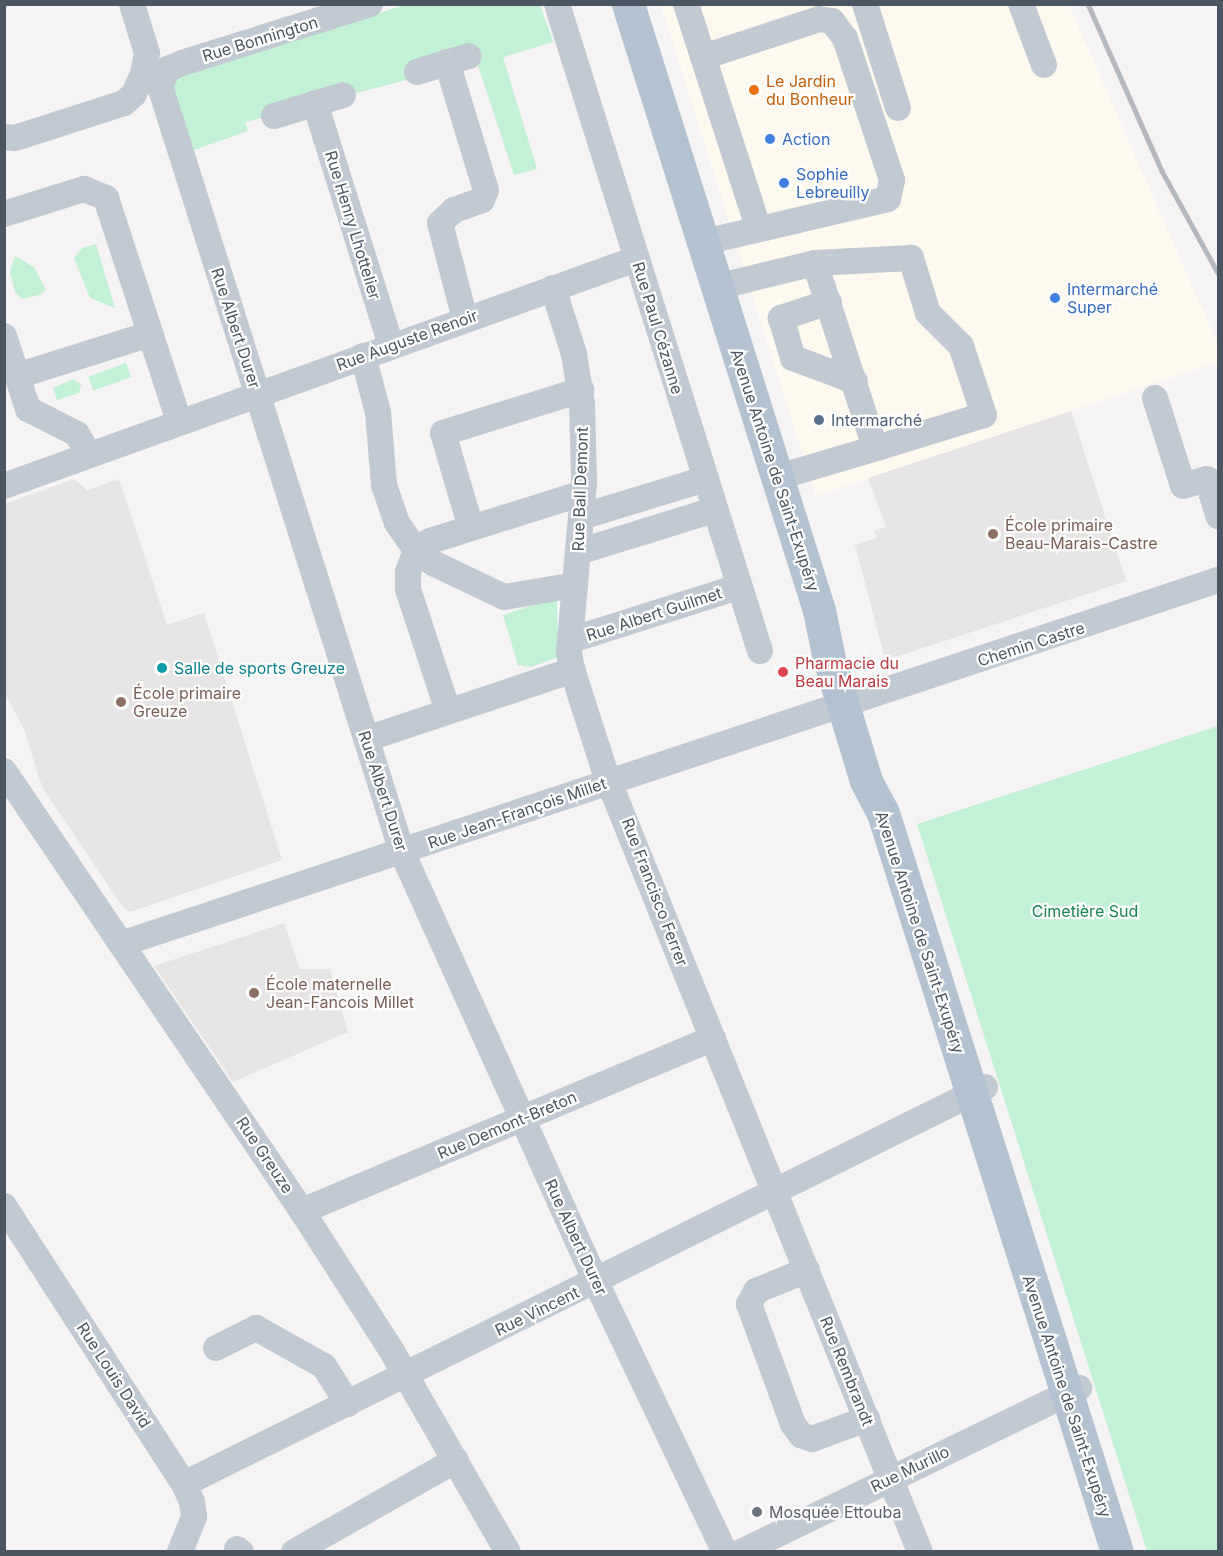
<!DOCTYPE html>
<meta charset="utf-8">
<style>
body{margin:0}
#map{position:relative;width:1223px;height:1556px;overflow:hidden;background:#f5f3f3;font-family:Inter,sans-serif}
div>[style]{position:absolute}
.commercial>*{inset:0;background:#fdf9ef}
.education>*{inset:0;background:#e6e4e5}
.green>*{inset:0;background:#c3f1d5;transform-origin:0 0}
.minor>*{height:26px;margin:-13px;padding:0 13px;transform-origin:13px;border-radius:13px;background:#c1cad2}
.major>*{height:33px;margin:-16.5px;padding:0 16.5px;transform-origin:16.5px;border-radius:16.5px;background:#b3c2d1}
.rail>*{height:4.5px;margin:-2.25px;padding:0 2.25px;transform-origin:2.25px;border-radius:2.25px;background:#b5b8bd}
.dots>*{width:16px;height:16px;translate:-50% -50%;box-sizing:border-box;border:3px solid #fff;border-radius:50%}
span{translate:-50% -50%;white-space:nowrap;text-align:center;line-height:1.15;-webkit-text-stroke:4.5px #fff;paint-order:stroke}
.street-label{font-size:16px;color:#4a5661}
.food-label{font-size:16px;color:#c56008}
.left{translate:0 -50%;text-align:left}
.shop-label{font-size:16px;color:#366cbe}
.service-label{font-size:16px;color:#4e5e75}
.education-label{font-size:16px;color:#785e54}
.health-label{font-size:16px;color:#be3a42}
.culture-label{font-size:16px;color:#0d838f}
.park-label{font-size:16px;color:#17864f}
.worship-label{font-size:16px;color:#5b616d}
.frame{position:absolute;inset:0;border:6px solid #4a5661;pointer-events:none}
</style>
<div id="map">
<div class="commercial">
<i style="clip-path:polygon(661px 5px,1069px 5px,1218px 345px,1218px 362px,816px 496px)"></i>
</div>
<div class="education">
<i style="clip-path:polygon(1071px 411px,1126px 581px,890px 659px,884px 655px,855px 545px,877px 538px,874px 531px,886px 527px,868px 478px)"></i>
<i style="clip-path:polygon(74px 479px,87px 490px,119px 479px,167px 625px,204px 613px,282px 860px,130px 912px,122px 906px,42px 787px,24px 729px,5px 694px,5px 504px)"></i>
<i style="clip-path:polygon(284px 923px,300px 969px,330px 969px,348px 1032px,233px 1082px,154px 966px)"></i>
</div>
<div class="green">
<i style="clip-path:polygon(404px 5px,540px 5px,553px 42px,503px 57px,537px 169px,514px 175px,471px 44px,407px 63px,410px 79px,245px 122px,248px 131px,194px 150px,183px 135px,172px 101px,175px 79px)"></i>
<i style="clip-path:polygon(96px 244px,115px 308px,90px 298px,74px 258px,82px 248px)"></i>
<i style="clip-path:polygon(15px 256px,34px 267px,46px 290px,40px 295px,22px 299px,15px 292px,10px 272px)"></i>
<i style="left:126px;top:363px;width:15px;height:40px;rotate:70deg"></i>
<i style="clip-path:polygon(73px 379px,81px 384px,79px 393px,57px 400px,53px 388px)"></i>
<i style="clip-path:polygon(557px 597px,558px 657px,531px 667px,518px 665px,503px 615px)"></i>
<i style="clip-path:polygon(1218px 726px,1218px 1551px,1147px 1551px,917px 824px)"></i>
</div>
<div class="minor">
<i style="left:132px;top:4px;width:51px;rotate:73deg"></i>
<i style="left:147px;top:53px;width:21px;rotate:101deg"></i>
<i style="left:143px;top:74px;width:21px;rotate:35deg"></i>
<i style="left:160px;top:86px;width:803px;rotate:72.47deg"></i>
<i style="left:402px;top:852px;width:472px;rotate:65.7deg"></i>
<i style="left:596px;top:1282px;width:299px;rotate:64.5deg"></i>
<i style="left:557px;top:4px;width:678px;rotate:72.58deg"></i>
<i style="left:686px;top:4px;width:234px;rotate:72.1deg"></i>
<i style="left:865px;top:4px;width:109px;rotate:72.4deg"></i>
<i style="left:1021px;top:4px;width:65px;rotate:69.3deg"></i>
<i style="left:703px;top:57px;width:122px;rotate:-18.1deg"></i>
<i style="left:819px;top:19px;width:13px;rotate:9deg"></i>
<i style="left:832px;top:21px;width:21px;rotate:53deg"></i>
<i style="left:845px;top:38px;width:150px;rotate:71.7deg"></i>
<i style="left:892px;top:180px;width:19px;rotate:102deg"></i>
<i style="left:888px;top:199px;width:175px;rotate:166.8deg"></i>
<i style="left:447px;top:62px;width:134px;rotate:73.1deg"></i>
<i style="left:486px;top:190px;width:11px;rotate:112deg"></i>
<i style="left:482px;top:200px;width:30px;rotate:160deg"></i>
<i style="left:454px;top:210px;width:19px;rotate:137deg"></i>
<i style="left:440px;top:223px;width:99px;rotate:75.4deg"></i>
<i style="left:417px;top:72px;width:54px;rotate:-17.1deg"></i>
<i style="left:160px;top:86px;width:19px;rotate:-65deg"></i>
<i style="left:168px;top:69px;width:15px;rotate:-23deg"></i>
<i style="left:182px;top:63px;width:197px;rotate:-17.4deg"></i>
<i style="left:315px;top:103px;width:255px;rotate:72.6deg"></i>
<i style="left:274px;top:116px;width:72px;rotate:-16.9deg"></i>
<i style="left:4px;top:137px;width:11px;rotate:5deg"></i>
<i style="left:15px;top:138px;width:114px;rotate:-17.8deg"></i>
<i style="left:124px;top:103px;width:13px;rotate:-42deg"></i>
<i style="left:134px;top:94px;width:22px;rotate:-66deg"></i>
<i style="left:4px;top:214px;width:84px;rotate:-17.4deg"></i>
<i style="left:84px;top:189px;width:24px;rotate:22deg"></i>
<i style="left:106px;top:198px;width:236px;rotate:71.9deg"></i>
<i style="left:733px;top:283px;width:84px;rotate:-13.7deg"></i>
<i style="left:553px;top:288px;width:69px;rotate:72.3deg"></i>
<i style="left:574px;top:354px;width:51px;rotate:80.9deg"></i>
<i style="left:582px;top:404px;width:79px;rotate:88.5deg"></i>
<i style="left:584px;top:483px;width:169px;rotate:95.1deg"></i>
<i style="left:569px;top:651px;width:15px;rotate:82deg"></i>
<i style="left:571px;top:666px;width:111px;rotate:72.2deg"></i>
<i style="left:605px;top:772px;width:841px;rotate:68.01deg"></i>
<i style="left:829px;top:302px;width:51px;rotate:161.6deg"></i>
<i style="left:781px;top:318px;width:42px;rotate:73.3deg"></i>
<i style="left:793px;top:358px;width:66px;rotate:20.4deg"></i>
<i style="left:4px;top:336px;width:77px;rotate:71.8deg"></i>
<i style="left:28px;top:409px;width:55px;rotate:27deg"></i>
<i style="left:77px;top:434px;width:24px;rotate:60deg"></i>
<i style="left:363px;top:356px;width:58px;rotate:75deg"></i>
<i style="left:378px;top:412px;width:73px;rotate:85.3deg"></i>
<i style="left:384px;top:485px;width:40px;rotate:71.1deg"></i>
<i style="left:397px;top:523px;width:33px;rotate:55deg"></i>
<i style="left:416px;top:550px;width:21px;rotate:37deg"></i>
<i style="left:433px;top:563px;width:79px;rotate:25.6deg"></i>
<i style="left:504px;top:597px;width:72px;rotate:-9.6deg"></i>
<i style="left:17px;top:376px;width:139px;rotate:-17.5deg"></i>
<i style="left:1155px;top:398px;width:92px;rotate:72.3deg"></i>
<i style="left:1183px;top:486px;width:25px;rotate:-16deg"></i>
<i style="left:1207px;top:479px;width:39px;rotate:73deg"></i>
<i style="left:792px;top:473px;width:105px;rotate:-16.5deg"></i>
<i style="left:893px;top:443px;width:95px;rotate:-17.1deg"></i>
<i style="left:984px;top:415px;width:73px;rotate:-108.4deg"></i>
<i style="left:961px;top:346px;width:47px;rotate:-135deg"></i>
<i style="left:928px;top:313px;width:58px;rotate:-107.2deg"></i>
<i style="left:911px;top:258px;width:96px;rotate:177deg"></i>
<i style="left:815px;top:263px;width:194px;rotate:72deg"></i>
<i style="left:4px;top:486px;width:672px;rotate:-19.76deg"></i>
<i style="left:581px;top:517px;width:130px;rotate:-17deg"></i>
<i style="left:471px;top:528px;width:99px;rotate:-106.4deg"></i>
<i style="left:443px;top:433px;width:145px;rotate:-17.3deg"></i>
<i style="left:578px;top:552px;width:142px;rotate:-17.2deg"></i>
<i style="left:571px;top:640px;width:175px;rotate:-17.6deg"></i>
<i style="left:448px;top:711px;width:128px;rotate:-108.2deg"></i>
<i style="left:408px;top:589px;width:17px;rotate:-90deg"></i>
<i style="left:408px;top:572px;width:23px;rotate:-70deg"></i>
<i style="left:416px;top:550px;width:17px;rotate:-33deg"></i>
<i style="left:430px;top:541px;width:160px;rotate:-17.4deg"></i>
<i style="left:366px;top:739px;width:218px;rotate:-18.4deg"></i>
<i style="left:4px;top:771px;width:531px;rotate:55.89deg"></i>
<i style="left:302px;top:1211px;width:163px;rotate:57.3deg"></i>
<i style="left:390px;top:1348px;width:236px;rotate:60deg"></i>
<i style="left:124px;top:943px;width:1153px;rotate:-18.36deg"></i>
<i style="left:4px;top:1206px;width:331px;rotate:57.1deg"></i>
<i style="left:184px;top:1484px;width:20px;rotate:66deg"></i>
<i style="left:192px;top:1502px;width:15px;rotate:82deg"></i>
<i style="left:194px;top:1517px;width:38px;rotate:112deg"></i>
<i style="left:302px;top:1211px;width:446px;rotate:-22.8deg"></i>
<i style="left:807px;top:1270px;width:55px;rotate:157.6deg"></i>
<i style="left:756px;top:1291px;width:15px;rotate:118deg"></i>
<i style="left:749px;top:1304px;width:128px;rotate:69.9deg"></i>
<i style="left:793px;top:1424px;width:14px;rotate:54deg"></i>
<i style="left:801px;top:1435px;width:12px;rotate:20deg"></i>
<i style="left:812px;top:1439px;width:59px;rotate:-20deg"></i>
<i style="left:216px;top:1348px;width:45px;rotate:-26.6deg"></i>
<i style="left:256px;top:1328px;width:78px;rotate:29.2deg"></i>
<i style="left:324px;top:1366px;width:45px;rotate:57.7deg"></i>
<i style="left:184px;top:1484px;width:894px;rotate:-26.36deg"></i>
<i style="left:237px;top:1549px;width:5px;rotate:37deg"></i>
<i style="left:294px;top:1552px;width:186px;rotate:-29.6deg"></i>
<i style="left:741px;top:1552px;width:376px;rotate:-25.9deg"></i>
</div>
<div class="major">
<i style="left:628px;top:4px;width:635px;rotate:72.51deg"></i>
<i style="left:819px;top:610px;width:50px;rotate:78.5deg"></i>
<i style="left:829px;top:659px;width:127px;rotate:73.1deg"></i>
<i style="left:866px;top:781px;width:36px;rotate:62deg"></i>
<i style="left:883px;top:813px;width:775px;rotate:72.43deg"></i>
</div>
<div class="rail">
<i style="left:1088px;top:4px;width:183px;rotate:66.1deg"></i>
<i style="left:1162px;top:171px;width:116px;rotate:61.2deg"></i>
</div>
<div class="dots">
<i style="left:754px;top:90px;background:#e8710a"></i>
<i style="left:770px;top:139px;background:#3f7fe0"></i>
<i style="left:784px;top:183px;background:#3f7fe0"></i>
<i style="left:1055px;top:298px;background:#3f7fe0"></i>
<i style="left:819px;top:420px;background:#5c6f8a"></i>
<i style="left:993px;top:534px;background:#8d6e63"></i>
<i style="left:162px;top:668px;background:#0f9aa8"></i>
<i style="left:783px;top:672px;background:#e0444e"></i>
<i style="left:121px;top:702px;background:#8d6e63"></i>
<i style="left:254px;top:993px;background:#8d6e63"></i>
<i style="left:757px;top:1512px;background:#6b7280"></i>
</div>
<div class="street-label">
<span style="left:260px;top:39px;rotate:-17deg">Rue Bonnington</span>
<span style="left:353px;top:225px;rotate:73deg">Rue Henry Lhottelier</span>
<span style="left:236px;top:328px;rotate:72deg">Rue Albert Durer</span>
<span style="left:658px;top:328px;rotate:73deg">Rue Paul Cézanne</span>
<span style="left:407px;top:340px;rotate:-20deg">Rue Auguste Renoir</span>
<span style="left:775px;top:470px;rotate:72deg">Avenue Antoine de Saint-Exupéry</span>
<span style="left:580px;top:489px;rotate:-88deg">Rue Ball Demont</span>
<span style="left:654px;top:614px;rotate:-18deg">Rue Albert Guilmet</span>
<span style="left:1031px;top:644px;rotate:-18deg">Chemin Castre</span>
<span style="left:383px;top:791px;rotate:72deg">Rue Albert Durer</span>
<span style="left:517px;top:813px;rotate:-19deg">Rue Jean-François Millet</span>
<span style="left:655px;top:892px;rotate:69deg">Rue Francisco Ferrer</span>
<span style="left:920px;top:932px;rotate:72deg">Avenue Antoine de Saint-Exupéry</span>
<span style="left:507px;top:1125px;rotate:-23deg">Rue Demont-Breton</span>
<span style="left:265px;top:1155px;rotate:56deg">Rue Greuze</span>
<span style="left:576px;top:1237px;rotate:65deg">Rue Albert Durer</span>
<span style="left:537px;top:1311px;rotate:-26deg">Rue Vincent</span>
<span style="left:847px;top:1371px;rotate:68deg">Rue Rembrandt</span>
<span style="left:114px;top:1375px;rotate:57deg">Rue Louis David</span>
<span style="left:1067px;top:1396px;rotate:72deg">Avenue Antoine de Saint-Exupéry</span>
<span style="left:910px;top:1469px;rotate:-26deg">Rue Murillo</span>
</div>
<div class="food-label">
<span class="left" style="left:766px;top:90px">Le Jardin<br>du Bonheur</span>
</div>
<div class="shop-label">
<span class="left" style="left:782px;top:139px">Action</span>
<span class="left" style="left:796px;top:183px">Sophie<br>Lebreuilly</span>
<span class="left" style="left:1067px;top:298px">Intermarché<br>Super</span>
</div>
<div class="service-label">
<span class="left" style="left:831px;top:420px">Intermarché</span>
</div>
<div class="education-label">
<span class="left" style="left:1005px;top:534px">École primaire<br>Beau-Marais-Castre</span>
<span class="left" style="left:133px;top:702px">École primaire<br>Greuze</span>
<span class="left" style="left:266px;top:993px">École maternelle<br>Jean-Fancois Millet</span>
</div>
<div class="health-label">
<span class="left" style="left:795px;top:672px">Pharmacie du<br>Beau Marais</span>
</div>
<div class="culture-label">
<span class="left" style="left:174px;top:668px">Salle de sports Greuze</span>
</div>
<div class="park-label">
<span style="left:1085px;top:911px">Cimetière Sud</span>
</div>
<div class="worship-label">
<span class="left" style="left:769px;top:1512px">Mosquée Ettouba</span>
</div>
<div class="frame"></div>
</div>
